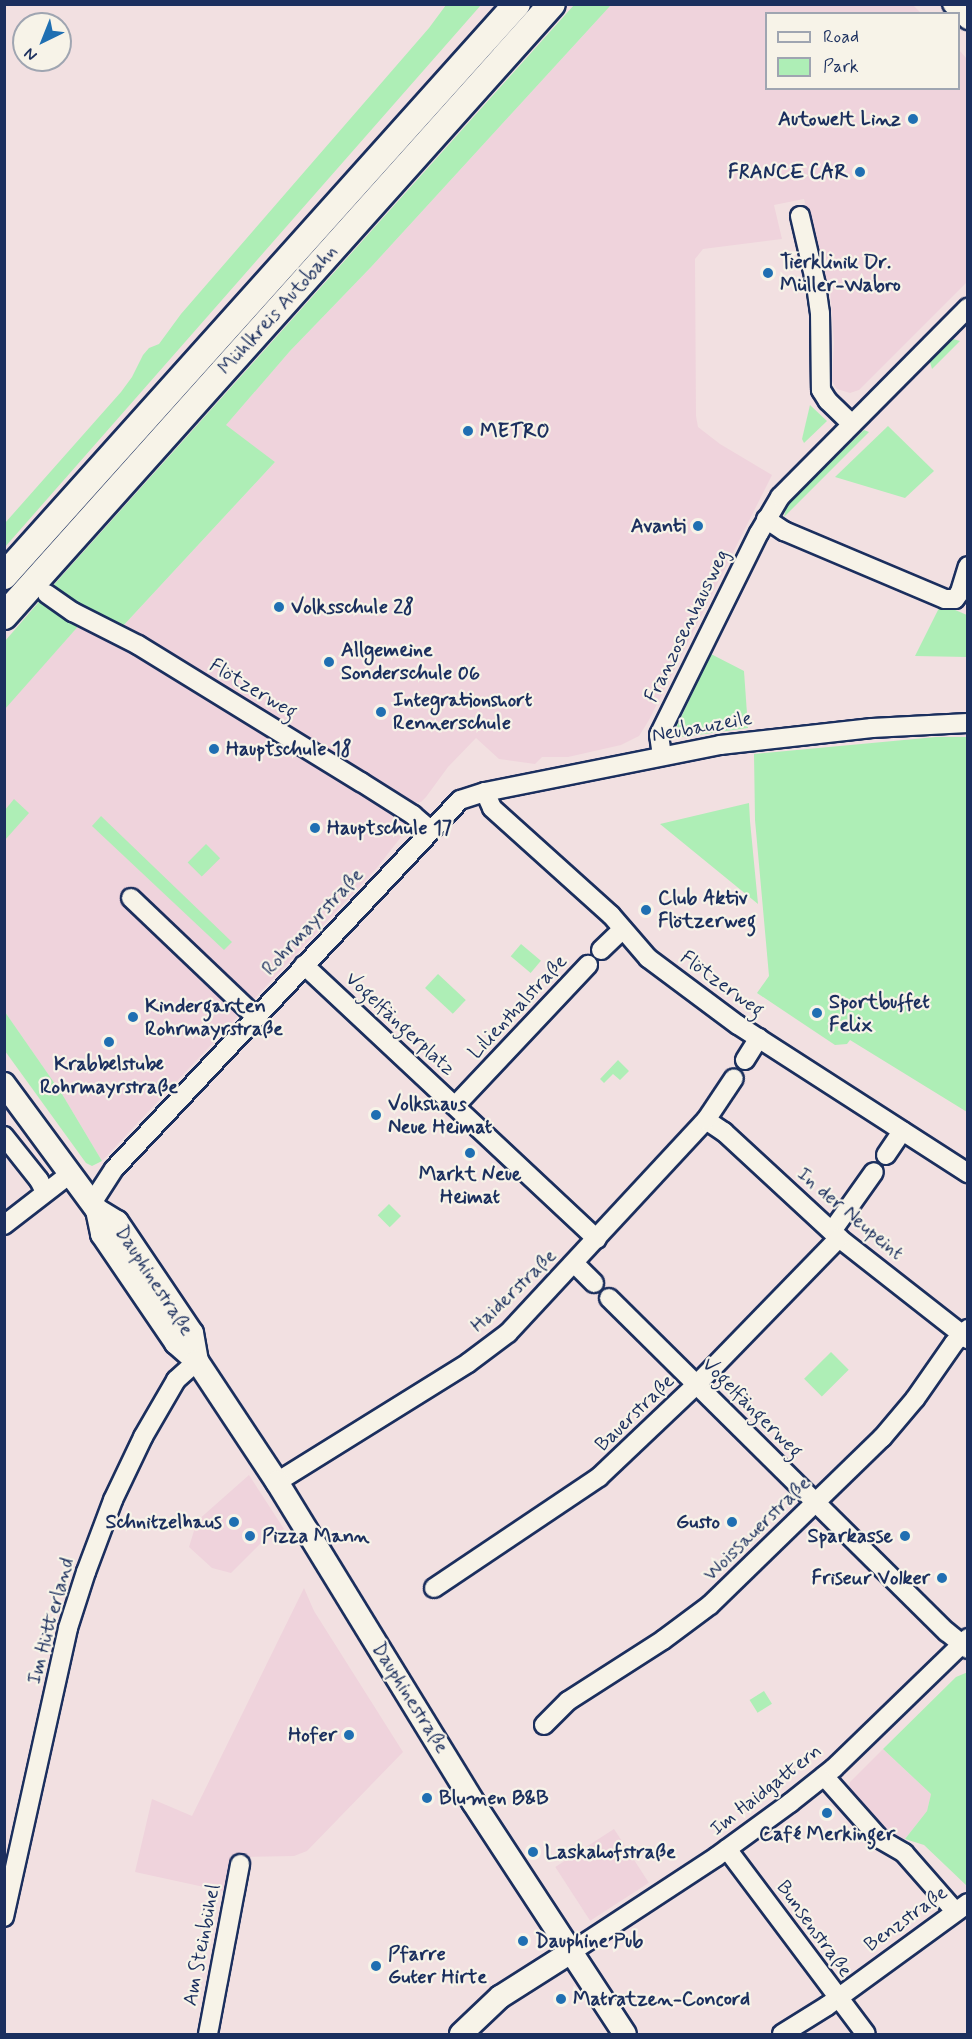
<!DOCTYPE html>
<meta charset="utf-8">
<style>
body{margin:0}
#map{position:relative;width:972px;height:2039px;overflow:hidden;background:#f2e0e1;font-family:Mynerve,sans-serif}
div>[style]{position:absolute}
.built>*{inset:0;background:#efd3dc;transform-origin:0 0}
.green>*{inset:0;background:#aeeeb6;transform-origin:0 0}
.roads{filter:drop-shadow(2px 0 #1b2f5e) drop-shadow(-2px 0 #1b2f5e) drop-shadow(0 2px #1b2f5e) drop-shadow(0 -2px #1b2f5e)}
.minor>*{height:18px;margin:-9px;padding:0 9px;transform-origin:9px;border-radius:9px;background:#f7f3e8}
.major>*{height:22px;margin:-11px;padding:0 11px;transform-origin:11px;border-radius:11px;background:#f7f3e8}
.highway>*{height:26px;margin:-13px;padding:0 13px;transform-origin:13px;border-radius:13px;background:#f7f3e8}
.dots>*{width:16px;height:16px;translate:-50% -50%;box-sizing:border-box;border:3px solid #f7f3e8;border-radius:50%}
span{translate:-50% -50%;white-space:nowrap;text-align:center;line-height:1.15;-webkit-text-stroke:4.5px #f7f3e8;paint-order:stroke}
.poi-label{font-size:20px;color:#1b2f5e;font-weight:700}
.right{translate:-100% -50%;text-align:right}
.left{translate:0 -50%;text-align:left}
.street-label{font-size:20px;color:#1b2f5e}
.frame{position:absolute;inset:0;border:6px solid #1b2f5e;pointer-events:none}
.legend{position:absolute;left:765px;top:12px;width:195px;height:78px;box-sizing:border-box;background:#f7f3e8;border:2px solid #9fa5b1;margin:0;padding:8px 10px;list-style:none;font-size:18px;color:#1b2f5e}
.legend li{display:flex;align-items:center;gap:12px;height:30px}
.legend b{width:30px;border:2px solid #9fa5b1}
.north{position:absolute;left:12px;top:12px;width:60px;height:60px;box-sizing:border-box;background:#f7f3e8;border:2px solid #9fa5b1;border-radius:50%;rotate:223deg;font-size:16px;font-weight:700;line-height:24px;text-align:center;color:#1b2f5e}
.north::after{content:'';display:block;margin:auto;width:21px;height:27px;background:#1f6fb2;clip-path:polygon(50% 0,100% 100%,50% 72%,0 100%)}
</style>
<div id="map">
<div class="built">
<i style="clip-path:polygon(912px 4px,921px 13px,766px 14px,766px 88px,958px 88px,959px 50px,967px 59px,967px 282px,859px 390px,850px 393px,837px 389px,832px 381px,834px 343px,830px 288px,827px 288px,804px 199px,774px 205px,782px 239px,703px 249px,695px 259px,696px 416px,698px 427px,720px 444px,772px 475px,649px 720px,639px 736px,621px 745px,568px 757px,542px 757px,535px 764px,499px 759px,476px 738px,448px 767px,426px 797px,421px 802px,415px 803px,395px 795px,123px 626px,275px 462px,225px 426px,290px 351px,372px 266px,611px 5px)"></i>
<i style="clip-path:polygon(82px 622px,123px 643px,408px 821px,401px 837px,376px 869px,102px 1161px,62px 1094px,5px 1012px,4px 709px)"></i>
<i style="clip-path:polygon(249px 1475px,284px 1529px,260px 1544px,231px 1573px,212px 1568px,189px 1547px,197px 1521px)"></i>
<i style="clip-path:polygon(304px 1588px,314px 1611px,403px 1752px,307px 1851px,294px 1856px,234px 1857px,227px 1892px,135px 1872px,152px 1799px,192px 1816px)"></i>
<i style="clip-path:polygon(883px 1749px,931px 1794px,927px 1811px,905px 1839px,887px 1835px,848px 1789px,850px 1782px)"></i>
<i style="left:614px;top:1829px;width:64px;height:70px;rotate:57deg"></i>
</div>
<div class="green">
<i style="clip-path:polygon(446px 5px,481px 5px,5px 547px,5px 523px,121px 392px,132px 377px,143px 355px,149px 348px,159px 344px,181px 314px,429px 28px)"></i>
<i style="clip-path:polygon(574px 5px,611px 5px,372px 266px,290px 351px,226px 425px,275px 462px,123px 626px,111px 626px,50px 589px)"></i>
<i style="clip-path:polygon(953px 339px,960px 341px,932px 369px,930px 362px)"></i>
<i style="clip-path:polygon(810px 405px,827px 421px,804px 443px,802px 439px)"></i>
<i style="clip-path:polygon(888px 426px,934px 471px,905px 498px,835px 477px)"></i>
<i style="clip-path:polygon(864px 430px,869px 432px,784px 517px,787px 504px)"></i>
<i style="clip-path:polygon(44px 596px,82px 622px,5px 709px,5px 641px)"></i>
<i style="clip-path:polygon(941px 604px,967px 615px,967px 657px,915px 656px)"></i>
<i style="clip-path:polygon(711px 654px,744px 671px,748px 728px,683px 737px,676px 733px,676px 728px)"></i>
<i style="clip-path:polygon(936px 737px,967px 737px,967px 1112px,850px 1040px,847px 1044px,835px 1045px,757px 993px,769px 976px,755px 820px,754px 754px)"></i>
<i style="clip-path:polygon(14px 799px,29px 813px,5px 840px,5px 810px)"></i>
<i style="clip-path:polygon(749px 803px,750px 821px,758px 904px,660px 824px)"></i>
<i style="clip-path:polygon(101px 816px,232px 942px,224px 950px,92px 826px)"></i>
<i style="left:206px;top:844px;width:20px;height:26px;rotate:45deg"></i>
<i style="left:521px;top:944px;width:26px;height:16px;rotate:40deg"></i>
<i style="left:438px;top:974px;width:38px;height:19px;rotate:43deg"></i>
<i style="clip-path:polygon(5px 1012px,62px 1094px,102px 1161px,92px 1166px,86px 1163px,5px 1051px)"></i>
<i style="clip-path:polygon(618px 1060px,629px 1071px,620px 1080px,613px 1074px,604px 1083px,600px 1079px)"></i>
<i style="left:389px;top:1204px;width:17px;height:16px;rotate:45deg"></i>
<i style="left:831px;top:1352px;width:25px;height:38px;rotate:45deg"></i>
<i style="clip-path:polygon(968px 1672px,968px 1886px,967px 1886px,924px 1845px,905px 1839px,927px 1811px,931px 1794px,883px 1749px,956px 1677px)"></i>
<i style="left:764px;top:1691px;width:15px;height:17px;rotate:58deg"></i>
</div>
<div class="roads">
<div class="minor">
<i style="left:952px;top:4px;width:23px;rotate:45deg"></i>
<i style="left:800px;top:216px;width:71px;rotate:76.9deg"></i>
<i style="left:816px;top:285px;width:28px;rotate:82deg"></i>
<i style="left:820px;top:313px;width:77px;rotate:89.3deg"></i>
<i style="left:821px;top:390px;width:13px;rotate:58deg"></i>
<i style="left:828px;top:401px;width:32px;rotate:44deg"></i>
<i style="left:766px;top:519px;width:22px;rotate:34deg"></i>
<i style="left:784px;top:531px;width:175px;rotate:22.9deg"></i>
<i style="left:945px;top:599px;width:10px"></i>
<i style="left:955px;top:599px;width:9px;rotate:-54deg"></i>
<i style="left:960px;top:592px;width:27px;rotate:-73deg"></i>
<i style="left:47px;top:594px;width:32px;rotate:35deg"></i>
<i style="left:73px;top:612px;width:73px;rotate:26.9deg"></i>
<i style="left:138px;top:645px;width:262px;rotate:31.6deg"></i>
<i style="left:361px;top:782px;width:62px;rotate:32.4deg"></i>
<i style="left:413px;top:815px;width:23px;rotate:41deg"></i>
<i style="left:662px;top:756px;width:21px;rotate:-98deg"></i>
<i style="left:659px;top:735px;width:225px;rotate:-63.7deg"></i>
<i style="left:759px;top:533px;width:42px;rotate:-59.7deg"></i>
<i style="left:780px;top:497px;width:267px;rotate:-45.2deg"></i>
<i style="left:485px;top:792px;width:17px;rotate:66deg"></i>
<i style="left:492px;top:808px;width:160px;rotate:42deg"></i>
<i style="left:611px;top:915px;width:57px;rotate:49.3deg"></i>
<i style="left:648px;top:958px;width:112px;rotate:36.7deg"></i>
<i style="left:738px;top:1025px;width:274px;rotate:32.8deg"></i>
<i style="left:131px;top:898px;width:173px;rotate:43.6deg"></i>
<i style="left:601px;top:950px;width:30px;rotate:-44deg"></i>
<i style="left:304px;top:965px;width:401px;rotate:43.1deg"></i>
<i style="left:745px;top:1060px;width:26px;rotate:-58deg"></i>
<i style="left:455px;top:1106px;width:194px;rotate:-46.7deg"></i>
<i style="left:706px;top:1120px;width:22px;rotate:34deg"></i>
<i style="left:724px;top:1132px;width:156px;rotate:42.7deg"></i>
<i style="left:839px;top:1238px;width:164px;rotate:38.1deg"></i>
<i style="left:4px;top:1136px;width:56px;rotate:51.5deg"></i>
<i style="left:39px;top:1180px;width:13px;rotate:63deg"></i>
<i style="left:886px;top:1155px;width:29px;rotate:-56deg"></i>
<i style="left:92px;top:1203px;width:40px;rotate:-57.1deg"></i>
<i style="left:114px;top:1169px;width:506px;rotate:-46.84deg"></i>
<i style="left:460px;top:800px;width:26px;rotate:-18deg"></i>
<i style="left:485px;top:792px;width:240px;rotate:-11.3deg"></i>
<i style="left:720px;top:745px;width:153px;rotate:-6.4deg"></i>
<i style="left:872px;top:728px;width:96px;rotate:-3deg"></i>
<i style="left:4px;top:1225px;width:83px;rotate:-37.7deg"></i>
<i style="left:832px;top:1231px;width:72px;rotate:-54.6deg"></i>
<i style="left:575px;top:1264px;width:27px;rotate:45deg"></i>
<i style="left:609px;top:1298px;width:475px;rotate:44.7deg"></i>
<i style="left:947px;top:1632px;width:27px;rotate:39deg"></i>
<i style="left:277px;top:1482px;width:225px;rotate:-31.9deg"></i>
<i style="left:468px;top:1363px;width:50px;rotate:-36.9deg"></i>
<i style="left:508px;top:1333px;width:291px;rotate:-47.1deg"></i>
<i style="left:706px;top:1120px;width:50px;rotate:-56.3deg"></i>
<i style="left:434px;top:1588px;width:199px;rotate:-33.9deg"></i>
<i style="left:599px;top:1477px;width:135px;rotate:-43.5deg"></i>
<i style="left:697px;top:1384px;width:204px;rotate:-45.8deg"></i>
<i style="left:544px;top:1725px;width:34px;rotate:-45deg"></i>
<i style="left:568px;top:1701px;width:113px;rotate:-32.7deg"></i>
<i style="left:663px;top:1640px;width:59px;rotate:-36.7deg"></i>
<i style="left:710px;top:1605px;width:240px;rotate:-44.2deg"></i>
<i style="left:882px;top:1438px;width:51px;rotate:-49.8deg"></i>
<i style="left:915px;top:1399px;width:68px;rotate:-55.1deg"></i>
<i style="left:954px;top:1343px;width:20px;rotate:-45deg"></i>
<i style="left:824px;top:1776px;width:84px;rotate:48.4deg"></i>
<i style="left:880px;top:1839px;width:28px;rotate:30deg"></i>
<i style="left:904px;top:1853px;width:76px;rotate:48.7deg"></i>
<i style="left:727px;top:1849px;width:231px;rotate:53.1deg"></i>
<i style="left:4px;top:1917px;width:296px;rotate:-77.5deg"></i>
<i style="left:68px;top:1628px;width:59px;rotate:-72.2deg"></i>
<i style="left:86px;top:1572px;width:77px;rotate:-69.4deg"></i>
<i style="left:113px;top:1500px;width:70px;rotate:-64.5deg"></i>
<i style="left:143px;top:1437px;width:66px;rotate:-59.9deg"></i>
<i style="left:176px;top:1380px;width:28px;rotate:-42deg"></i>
<i style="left:571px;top:1952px;width:173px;rotate:-33.2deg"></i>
<i style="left:716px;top:1857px;width:92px;rotate:-36.1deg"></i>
<i style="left:790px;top:1803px;width:56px;rotate:-38.5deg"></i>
<i style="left:834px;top:1768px;width:187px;rotate:-44.1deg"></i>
<i style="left:208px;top:2034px;width:173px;rotate:-79.3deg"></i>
<i style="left:782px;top:2034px;width:53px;rotate:-31.9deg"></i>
<i style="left:827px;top:2006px;width:175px;rotate:-36.1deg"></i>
</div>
<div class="major">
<i style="left:4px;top:1084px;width:157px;rotate:53.6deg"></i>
<i style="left:97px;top:1210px;width:23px;rotate:31deg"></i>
<i style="left:117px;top:1222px;width:134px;rotate:56deg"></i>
<i style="left:192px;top:1333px;width:28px;rotate:80deg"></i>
<i style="left:97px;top:1210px;width:25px;rotate:78deg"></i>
<i style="left:102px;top:1234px;width:132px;rotate:55.8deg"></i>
<i style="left:176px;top:1343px;width:28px;rotate:41deg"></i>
<i style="left:197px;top:1361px;width:145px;rotate:56.5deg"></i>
<i style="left:277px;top:1482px;width:375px;rotate:58.5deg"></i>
<i style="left:473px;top:1802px;width:277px;rotate:56.8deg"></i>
<i style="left:461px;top:2034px;width:54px;rotate:-43.5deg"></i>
<i style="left:500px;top:1997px;width:84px;rotate:-32.4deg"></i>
</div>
<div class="highway">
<i style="left:4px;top:576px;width:768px;rotate:-48.11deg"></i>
<i style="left:4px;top:616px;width:821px;rotate:-48.16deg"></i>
</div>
</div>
<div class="dots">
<i style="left:913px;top:119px;background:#1f6fb2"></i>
<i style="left:860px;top:172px;background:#1f6fb2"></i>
<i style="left:768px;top:273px;background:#1f6fb2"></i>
<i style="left:468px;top:431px;background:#1f6fb2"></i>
<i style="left:698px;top:526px;background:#1f6fb2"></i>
<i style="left:279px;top:607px;background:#1f6fb2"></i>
<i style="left:329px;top:662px;background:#1f6fb2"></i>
<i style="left:381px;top:712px;background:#1f6fb2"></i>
<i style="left:214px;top:749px;background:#1f6fb2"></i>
<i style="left:315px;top:828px;background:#1f6fb2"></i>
<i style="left:646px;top:910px;background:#1f6fb2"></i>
<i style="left:817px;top:1013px;background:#1f6fb2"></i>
<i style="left:133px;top:1017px;background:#1f6fb2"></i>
<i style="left:109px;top:1042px;background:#1f6fb2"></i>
<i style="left:376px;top:1115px;background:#1f6fb2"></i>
<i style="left:470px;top:1153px;background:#1f6fb2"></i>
<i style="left:234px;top:1522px;background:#1f6fb2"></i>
<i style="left:732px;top:1522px;background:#1f6fb2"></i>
<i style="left:250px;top:1536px;background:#1f6fb2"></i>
<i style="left:905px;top:1536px;background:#1f6fb2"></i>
<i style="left:942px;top:1578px;background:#1f6fb2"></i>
<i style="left:349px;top:1735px;background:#1f6fb2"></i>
<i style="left:427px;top:1798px;background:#1f6fb2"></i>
<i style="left:827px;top:1813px;background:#1f6fb2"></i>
<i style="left:533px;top:1852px;background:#1f6fb2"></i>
<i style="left:523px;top:1941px;background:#1f6fb2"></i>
<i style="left:376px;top:1966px;background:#1f6fb2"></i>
<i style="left:561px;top:1999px;background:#1f6fb2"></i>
</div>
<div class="poi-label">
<span class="right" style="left:901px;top:119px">Autowelt Linz</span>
<span class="right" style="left:848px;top:172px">FRANCE CAR</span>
<span class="left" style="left:780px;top:274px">Tierklinik Dr.<br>Müller-Wabro</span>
<span class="left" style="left:480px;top:431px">METRO</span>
<span class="right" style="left:686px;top:526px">Avanti</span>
<span class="left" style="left:291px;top:607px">Volksschule 28</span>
<span class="left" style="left:341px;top:662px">Allgemeine<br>Sonderschule 06</span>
<span class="left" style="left:393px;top:712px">Integrationshort<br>Rennerschule</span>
<span class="left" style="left:226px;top:749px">Hauptschule 18</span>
<span class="left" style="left:327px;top:828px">Hauptschule 17</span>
<span class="left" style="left:658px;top:910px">Club Aktiv<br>Flötzerweg</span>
<span class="left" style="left:829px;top:1014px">Sportbuffet<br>Felix</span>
<span class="left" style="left:145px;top:1018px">Kindergarten<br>Rohrmayrstraße</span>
<span style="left:109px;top:1076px">Krabbelstube<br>Rohrmayrstraße</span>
<span class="left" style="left:388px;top:1116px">Volkshaus<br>Neue Heimat</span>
<span style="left:470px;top:1186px">Markt Neue<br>Heimat</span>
<span class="right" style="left:222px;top:1522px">Schnitzelhaus</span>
<span class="right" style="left:720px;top:1522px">Gusto</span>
<span class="left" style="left:262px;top:1536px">Pizza Mann</span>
<span class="right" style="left:893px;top:1536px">Sparkasse</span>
<span class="right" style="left:930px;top:1578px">Friseur Volker</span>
<span class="right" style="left:337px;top:1735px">Hofer</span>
<span class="left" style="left:439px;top:1798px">Blumen B&amp;B</span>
<span style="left:827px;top:1834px">Café Merkinger</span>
<span class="left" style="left:545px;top:1852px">Laskahofstraße</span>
<span class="left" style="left:535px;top:1941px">Dauphine Pub</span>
<span class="left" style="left:388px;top:1966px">Pfarre<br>Guter Hirte</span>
<span class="left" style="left:573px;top:1999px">Matratzen-Concord</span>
</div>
<div class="street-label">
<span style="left:278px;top:310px;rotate:-48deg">Mühlkreis Autobahn</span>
<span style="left:687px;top:626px;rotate:-64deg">Franzosenhausweg</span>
<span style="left:253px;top:689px;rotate:31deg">Flötzerweg</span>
<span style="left:702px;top:727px;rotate:-10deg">Neubauzeile</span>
<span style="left:313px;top:922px;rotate:-47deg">Rohrmayrstraße</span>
<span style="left:722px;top:984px;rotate:36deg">Flötzerweg</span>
<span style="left:518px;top:1007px;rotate:-47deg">Lilienthalstraße</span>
<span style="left:400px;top:1024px;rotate:43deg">Vogelfängerplatz</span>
<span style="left:850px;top:1214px;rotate:40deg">In der Neupeint</span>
<span style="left:154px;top:1281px;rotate:57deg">Dauphinestraße</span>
<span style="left:514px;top:1291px;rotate:-44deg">Haiderstraße</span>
<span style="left:752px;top:1408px;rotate:45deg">Vogelfängerweg</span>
<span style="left:635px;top:1413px;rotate:-44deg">Bauerstraße</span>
<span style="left:757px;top:1529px;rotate:-44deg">Woissauerstraße</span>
<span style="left:51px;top:1621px;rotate:-75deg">Im Hütterland</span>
<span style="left:410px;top:1698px;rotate:58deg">Dauphinestraße</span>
<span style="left:766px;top:1790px;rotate:-38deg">Im Haidgattern</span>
<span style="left:906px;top:1919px;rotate:-36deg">Benzstraße</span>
<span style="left:814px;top:1929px;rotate:54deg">Bunsenstraße</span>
<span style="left:202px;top:1945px;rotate:-79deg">Am Steinbühel</span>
</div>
<div class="frame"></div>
<ul class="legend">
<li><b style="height:8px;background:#f7f3e8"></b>Road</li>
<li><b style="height:16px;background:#aeeeb6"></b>Park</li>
</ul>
<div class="north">N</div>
</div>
